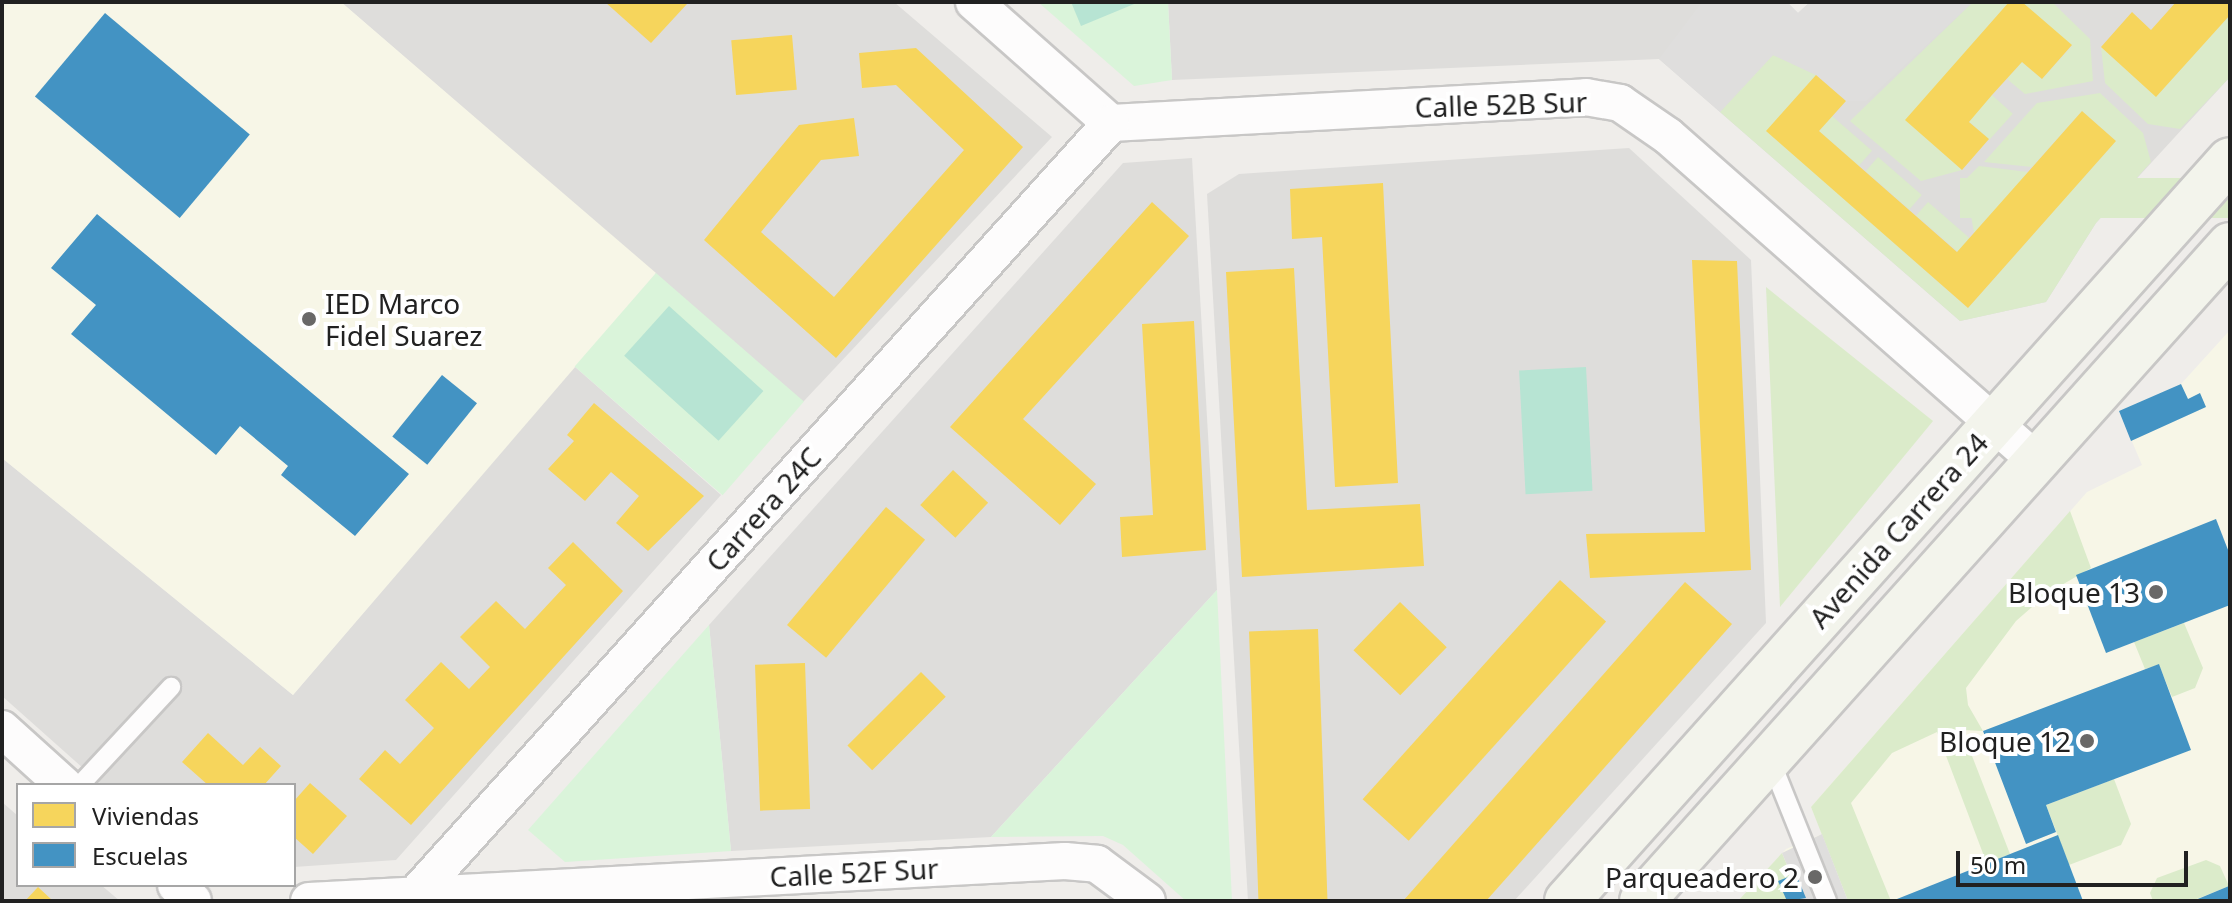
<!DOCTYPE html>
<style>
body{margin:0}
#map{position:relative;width:2232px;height:903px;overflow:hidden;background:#efedea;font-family:"Noto Sans",sans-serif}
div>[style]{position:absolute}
.residential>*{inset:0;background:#dedddb}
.education>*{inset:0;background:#f7f6e7}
.grass>*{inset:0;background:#dbebca;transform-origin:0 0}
.park>*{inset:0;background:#daf4da;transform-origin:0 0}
.pitch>*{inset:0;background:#b7e4d3;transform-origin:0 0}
.parking>*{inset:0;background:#dfdedd}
.homes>*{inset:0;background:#f6d55c;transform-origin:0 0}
.schools>*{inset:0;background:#4393c3;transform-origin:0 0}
.roads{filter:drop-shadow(2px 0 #c8c7c6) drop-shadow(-2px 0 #c8c7c6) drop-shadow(0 2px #c8c7c6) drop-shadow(0 -2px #c8c7c6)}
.lane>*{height:18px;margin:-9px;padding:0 9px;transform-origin:9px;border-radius:9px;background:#fdfcfc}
.street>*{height:36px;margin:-18px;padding:0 18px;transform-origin:18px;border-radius:18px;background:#fdfcfc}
.secondary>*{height:44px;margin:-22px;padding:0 22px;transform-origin:22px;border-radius:22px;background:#f3f4ec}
.dots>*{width:22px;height:22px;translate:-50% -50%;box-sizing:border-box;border:4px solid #fff;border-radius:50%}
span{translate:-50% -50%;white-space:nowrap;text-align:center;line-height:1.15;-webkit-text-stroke:8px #fff;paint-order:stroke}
.street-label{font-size:28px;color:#212121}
.poi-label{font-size:28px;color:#212121}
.left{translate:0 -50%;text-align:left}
.right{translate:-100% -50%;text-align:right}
.frame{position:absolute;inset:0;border:4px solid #212121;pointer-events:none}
.legend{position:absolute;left:16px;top:783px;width:280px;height:104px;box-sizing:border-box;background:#fff;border:2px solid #a6a6a6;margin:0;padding:10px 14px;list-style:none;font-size:24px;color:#212121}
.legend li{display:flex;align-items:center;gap:16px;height:40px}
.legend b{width:40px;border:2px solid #a6a6a6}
.scale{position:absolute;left:1956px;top:851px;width:232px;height:36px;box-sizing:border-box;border:4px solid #212121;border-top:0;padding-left:10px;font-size:24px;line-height:28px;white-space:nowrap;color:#212121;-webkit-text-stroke:6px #fff;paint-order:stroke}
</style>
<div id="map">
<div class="residential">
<i style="clip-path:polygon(341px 2px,894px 2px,1052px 137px,803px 402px)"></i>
<i style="clip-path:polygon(1168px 2px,1787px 2px,1798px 13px,1810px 2px,2230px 2px,2230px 77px,2096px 223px,2046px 302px,1960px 321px,1659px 59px,1172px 80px)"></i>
<i style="clip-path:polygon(1629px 148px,1751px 260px,1766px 623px,1514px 901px,1248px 901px,1207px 194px,1239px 174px)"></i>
<i style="clip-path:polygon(1192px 158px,1217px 590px,991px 837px,731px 851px,709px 625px,1123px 163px)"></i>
<i style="clip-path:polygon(574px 366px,721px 495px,396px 860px,294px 867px,294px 785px,102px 785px,2px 696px,2px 458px,293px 695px)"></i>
<i style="clip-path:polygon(2px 802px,18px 816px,18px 885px,101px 885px,120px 901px,2px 901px)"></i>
</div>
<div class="education">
<i style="clip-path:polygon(2px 2px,341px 2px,656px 273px,293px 695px,2px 458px)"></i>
<i style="clip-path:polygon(2230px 330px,2230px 901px,1738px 901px,1786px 849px,1822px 834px,1811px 807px,2087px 492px,2142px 465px,2119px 411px,2181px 384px)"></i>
</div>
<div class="grass">
<i style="clip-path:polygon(1973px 2px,2009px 2px,1906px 120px,1962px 170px,1921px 181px,1850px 121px)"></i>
<i style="clip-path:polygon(2022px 2px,2052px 2px,2090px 39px,2093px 81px,2025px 94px,2007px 79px,2022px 62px,2042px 79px,2072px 46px)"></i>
<i style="clip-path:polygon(2230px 15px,2230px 77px,2180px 129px,2148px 124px,2105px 83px,2101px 47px,2156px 96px)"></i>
<i style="clip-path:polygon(1773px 55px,1816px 75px,1767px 131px,1968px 308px,2116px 141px,2082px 111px,2032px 167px,1984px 162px,2037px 103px,2100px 93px,2143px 133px,2151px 162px,2096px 223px,2046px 302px,1960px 321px,1720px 112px)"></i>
<i style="left:1992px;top:95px;width:28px;height:35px;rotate:42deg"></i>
<i style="left:1832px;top:116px;width:53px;height:20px;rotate:41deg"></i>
<i style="left:1878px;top:157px;width:58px;height:19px;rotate:41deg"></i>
<i style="clip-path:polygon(1979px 166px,2028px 172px,1974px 233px,1965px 180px)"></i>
<i style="left:2230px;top:178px;width:40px;height:270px;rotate:90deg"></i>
<i style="left:1928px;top:202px;width:55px;height:18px;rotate:41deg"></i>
<i style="clip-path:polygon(1766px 287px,1933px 421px,1780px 607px)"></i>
<i style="clip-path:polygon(2070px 511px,2091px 568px,2048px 593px,2016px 621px,1966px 688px,1968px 705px,1983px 731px,1962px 730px,2010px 854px,1987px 864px,1937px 732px,1892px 753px,1851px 803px,1891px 901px,1848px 901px,1811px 807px)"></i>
<i style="clip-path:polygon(2184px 623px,2203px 668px,2195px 688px,2172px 697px,2159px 665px,2145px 669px,2134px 642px)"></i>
<i style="clip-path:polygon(2114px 779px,2131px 824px,2121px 845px,2069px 865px,2046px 805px)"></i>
<i style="clip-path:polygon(1782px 853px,1802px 901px,1738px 901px)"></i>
<i style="clip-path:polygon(2206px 860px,2220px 866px,2229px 886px,2192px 901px,2153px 901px,2150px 893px,2157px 878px)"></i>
</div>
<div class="park">
<i style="clip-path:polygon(1038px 2px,1168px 2px,1172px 80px,1134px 86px)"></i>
<i style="left:656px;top:273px;width:196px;height:124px;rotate:41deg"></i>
<i style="clip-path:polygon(1217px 590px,1232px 901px,1186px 901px,1123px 845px,1103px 836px,991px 837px)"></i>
<i style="clip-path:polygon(709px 625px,731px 851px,565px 862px,528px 830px)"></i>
</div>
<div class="pitch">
<i style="clip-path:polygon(1071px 2px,1139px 2px,1081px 26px)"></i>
<i style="left:669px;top:306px;width:127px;height:67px;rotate:42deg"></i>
<i style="left:1586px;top:367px;width:124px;height:67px;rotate:87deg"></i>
</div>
<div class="parking">
<i style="clip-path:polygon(1702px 2px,1787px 2px,1798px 13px,1810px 2px,1973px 2px,1866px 101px,1846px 101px,1816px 75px,1773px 55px,1720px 112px,1659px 59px)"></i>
<i style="clip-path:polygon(1822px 834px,1848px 901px,1802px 901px,1782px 853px)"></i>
</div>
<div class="homes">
<i style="clip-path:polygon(605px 2px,684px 2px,687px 4px,651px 43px)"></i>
<i style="clip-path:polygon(2009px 2px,2022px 2px,2072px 45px,2042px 79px,2022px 62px,1992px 95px,1969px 122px,1989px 139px,1962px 170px,1905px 120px)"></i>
<i style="clip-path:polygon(2176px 2px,2230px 2px,2230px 15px,2156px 97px,2101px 47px,2132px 12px,2151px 30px)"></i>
<i style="left:792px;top:35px;width:55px;height:61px;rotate:85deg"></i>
<i style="clip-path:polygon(916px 48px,1023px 147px,836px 358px,704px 240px,799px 125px,854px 118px,859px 156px,821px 160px,761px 232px,834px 297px,964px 150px,896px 85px,862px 88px,859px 53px)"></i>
<i style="clip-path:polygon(1816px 75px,1846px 101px,1819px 131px,1957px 252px,2082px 111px,2116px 141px,1968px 308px,1766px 131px)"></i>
<i style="clip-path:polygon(1383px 183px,1398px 483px,1335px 487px,1322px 237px,1292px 239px,1290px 189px)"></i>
<i style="clip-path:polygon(1152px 202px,1189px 236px,1023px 419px,1096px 484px,1060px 525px,950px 427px)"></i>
<i style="clip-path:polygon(1692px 260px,1737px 261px,1751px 570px,1590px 578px,1586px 534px,1705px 532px)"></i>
<i style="clip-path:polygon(1294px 268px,1307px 510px,1420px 504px,1424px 566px,1242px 577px,1226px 272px)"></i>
<i style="clip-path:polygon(1194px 321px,1206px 550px,1122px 557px,1120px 517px,1153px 515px,1142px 324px)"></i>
<i style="clip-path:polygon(594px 403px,704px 496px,648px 551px,616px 523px,639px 496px,611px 472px,585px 501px,548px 469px,574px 441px,567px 435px)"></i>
<i style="left:953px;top:470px;width:48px;height:48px;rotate:43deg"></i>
<i style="left:886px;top:507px;width:51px;height:154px;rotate:40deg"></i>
<i style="clip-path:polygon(573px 542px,623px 591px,411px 825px,359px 779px,385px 750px,400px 764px,434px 728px,405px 700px,441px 662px,469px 689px,490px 667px,460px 637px,496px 601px,525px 629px,566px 585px,548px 568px)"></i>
<i style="left:1560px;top:580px;width:62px;height:295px;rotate:42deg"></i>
<i style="clip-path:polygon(1685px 582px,1732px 624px,1486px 901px,1403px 901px)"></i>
<i style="left:1400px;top:602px;width:65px;height:67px;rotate:44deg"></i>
<i style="left:1318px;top:629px;width:272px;height:69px;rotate:88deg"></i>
<i style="left:805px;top:663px;width:146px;height:50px;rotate:88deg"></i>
<i style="left:921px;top:672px;width:35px;height:104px;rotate:45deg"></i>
<i style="clip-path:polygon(208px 733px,243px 765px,260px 747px,281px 766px,264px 785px,208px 785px,182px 762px)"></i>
<i style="clip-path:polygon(310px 783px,347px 816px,313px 854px,294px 837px,294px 801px)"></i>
<i style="clip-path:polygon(38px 887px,53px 901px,25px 901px)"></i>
</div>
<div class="schools">
<i style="left:105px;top:13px;width:189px;height:109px;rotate:40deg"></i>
<i style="clip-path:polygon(97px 214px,409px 474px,355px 536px,281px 475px,288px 466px,240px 426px,216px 455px,71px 334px,96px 305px,51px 268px)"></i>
<i style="left:442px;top:375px;width:45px;height:79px;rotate:39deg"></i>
<i style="clip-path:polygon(2181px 384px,2188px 399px,2200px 393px,2206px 407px,2131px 441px,2119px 411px)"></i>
<i style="clip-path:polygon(2216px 519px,2230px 555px,2230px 605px,2106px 653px,2076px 575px)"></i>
<i style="clip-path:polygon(2159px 664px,2191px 750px,2046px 805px,2056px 832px,2026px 844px,1983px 731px)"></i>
<i style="clip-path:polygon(2058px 835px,2083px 901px,1892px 901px)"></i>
<i style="clip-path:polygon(1796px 874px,1806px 898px,1787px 901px,1778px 881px)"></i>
<i style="clip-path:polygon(2229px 886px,2230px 901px,2193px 901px)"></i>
</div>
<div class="roads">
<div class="lane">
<i style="left:1770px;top:759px;width:153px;rotate:68.1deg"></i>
<i style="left:80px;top:785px;width:134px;rotate:-47.1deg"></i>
</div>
<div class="street">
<i style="left:974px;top:2px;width:183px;rotate:41.5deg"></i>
<i style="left:1111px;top:123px;width:476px;rotate:-3.1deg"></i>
<i style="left:1586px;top:97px;width:35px;rotate:10deg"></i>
<i style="left:1620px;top:103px;width:58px;rotate:34.5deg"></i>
<i style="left:1668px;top:136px;width:491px;rotate:41.4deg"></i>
<i style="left:2px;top:729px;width:84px;rotate:42.1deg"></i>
<i style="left:176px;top:885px;width:23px;rotate:43deg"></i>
<i style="left:415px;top:895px;width:1039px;rotate:-47.96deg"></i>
<i style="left:309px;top:901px;width:757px;rotate:-3.03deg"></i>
<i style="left:1065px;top:861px;width:32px;rotate:5deg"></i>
<i style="left:1097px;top:864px;width:62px;rotate:36.5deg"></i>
</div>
<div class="secondary">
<i style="left:1567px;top:901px;width:994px;rotate:-48.18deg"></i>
<i style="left:1642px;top:901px;width:881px;rotate:-48.13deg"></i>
</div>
</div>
<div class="dots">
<i style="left:309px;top:319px;background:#696867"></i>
<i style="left:2156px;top:592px;background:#696867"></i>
<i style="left:2087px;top:741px;background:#696867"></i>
<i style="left:1815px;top:877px;background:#696867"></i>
</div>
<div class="street-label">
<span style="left:1501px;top:104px;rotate:-2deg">Calle 52B Sur</span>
<span style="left:763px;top:509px;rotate:-48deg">Carrera 24C</span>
<span style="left:1898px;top:530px;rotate:-48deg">Avenida Carrera 24</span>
<span style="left:854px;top:872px;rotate:-3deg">Calle 52F Sur</span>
</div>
<div class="poi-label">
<span class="left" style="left:325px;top:319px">IED Marco<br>Fidel Suarez</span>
<span class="right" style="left:2140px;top:592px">Bloque 13</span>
<span class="right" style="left:2071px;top:741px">Bloque 12</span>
<span class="right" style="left:1799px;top:877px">Parqueadero 2</span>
</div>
<div class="frame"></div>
<ul class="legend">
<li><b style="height:22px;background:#f6d55c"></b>Viviendas</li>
<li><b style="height:22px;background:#4393c3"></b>Escuelas</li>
</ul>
<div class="scale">50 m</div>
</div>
